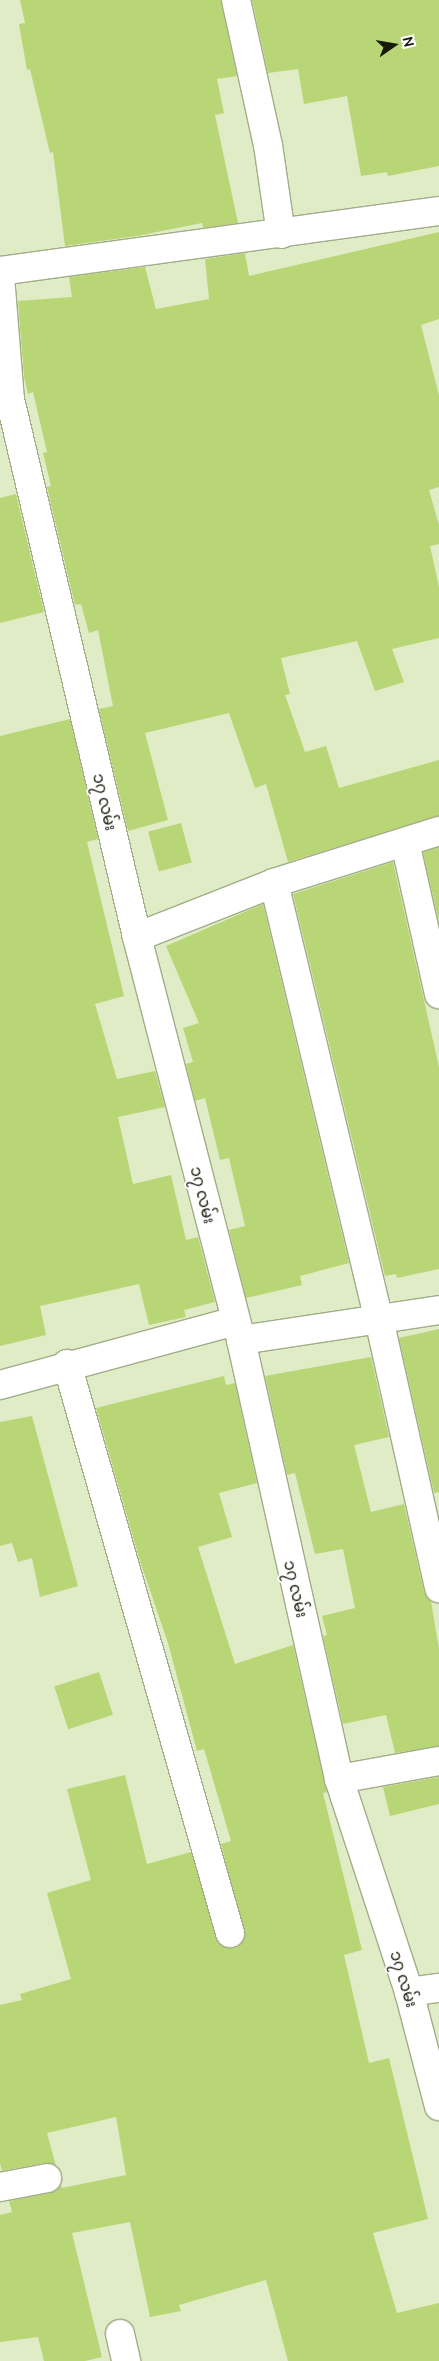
<!DOCTYPE html>
<meta charset="utf-8">
<style>
body{margin:0}
#map{position:relative;width:439px;height:2361px;overflow:hidden;background:#dfecc5;font-family:Ubuntu,"Noto Sans Myanmar",sans-serif}
div>[style]{position:absolute}
.building>*{inset:0;background:#b9d676;transform-origin:0 0}
.roads{filter:drop-shadow(1px 0 #a0ad87) drop-shadow(-1px 0 #a0ad87) drop-shadow(0 1px #a0ad87) drop-shadow(0 -1px #a0ad87)}
.minor>*{height:28px;margin:-14px;padding:0 14px;transform-origin:14px;border-radius:14px;background:#fff}
.tertiary>*{height:28px;margin:-14px;padding:0 14px;transform-origin:14px;border-radius:14px;background:#fff}
span{translate:-50% -50%;white-space:nowrap;text-align:center;line-height:1.15;-webkit-text-stroke:4px #fff;paint-order:stroke}
.street-label{font-size:16px;color:#161a0c}
.north{position:absolute;left:369px;top:20px;width:50px;height:50px;-webkit-text-stroke:4px #fff;paint-order:stroke;rotate:77deg;font-size:14px;font-weight:700;line-height:20px;text-align:center;color:#161a0c}
.north::after{content:'';display:block;margin:auto;width:18px;height:22px;background:#161a0c;clip-path:polygon(50% 0,100% 100%,50% 72%,0 100%)}
</style>
<div id="map">
<div class="building">
<i style="clip-path:polygon(20px 0,221px 0,237px 76px,217px 79px,224px 113px,215px 115px,238px 223px,203px 228px,202px 223px,137px 236px,65px 246px,53px 152px,50px 153px,30px 69px,27px 70px,19px 24px,25px 23px)"></i>
<i style="clip-path:polygon(252px 0,439px 0,439px 166px,388px 176px,387px 172px,361px 176px,347px 96px,304px 104px,298px 69px,268px 73px)"></i>
<i style="clip-path:polygon(439px 232px,439px 319px,421px 325px,439px 395px,439px 487px,429px 490px,439px 525px,439px 544px,430px 546px,439px 587px,439px 638px,392px 649px,404px 682px,375px 691px,357px 641px,281px 658px,290px 694px,285px 695px,305px 752px,326px 746px,339px 788px,439px 760px,439px 816px,288px 862px,266px 784px,255px 788px,229px 713px,145px 733px,168px 820px,128px 831px,99px 709px,113px 706px,98px 630px,89px 633px,81px 604px,75px 605px,47px 487px,51px 486px,43px 453px,47px 452px,33px 392px,28px 394px,24px 377px,18px 301px,72px 297px,69px 277px,145px 267px,156px 309px,209px 299px,205px 259px,245px 253px,249px 276px)"></i>
<i style="clip-path:polygon(16px 494px,44px 612px,0 623px,0 498px)"></i>
<i style="clip-path:polygon(70px 719px,98px 839px,87px 842px,124px 996px,95px 1004px,117px 1079px,155px 1071px,165px 1107px,118px 1117px,133px 1184px,171px 1175px,186px 1240px,198px 1237px,215px 1302px,184px 1310px,186px 1317px,149px 1325px,139px 1284px,40px 1306px,46px 1335px,0 1346px,0 736px)"></i>
<i style="left:181px;top:823px;width:41px;height:34px;rotate:75deg"></i>
<i style="clip-path:polygon(439px 847px,439px 922px,423px 852px)"></i>
<i style="clip-path:polygon(393px 862px,439px 1067px,439px 1269px,397px 1278px,396px 1274px,385px 1276px,293px 894px)"></i>
<i style="clip-path:polygon(263px 904px,349px 1263px,300px 1276px,302px 1285px,246px 1298px,229px 1230px,245px 1226px,229px 1158px,220px 1160px,205px 1098px,195px 1101px,186px 1064px,193px 1062px,183px 1028px,199px 1023px,166px 946px)"></i>
<i style="clip-path:polygon(439px 1329px,439px 1492px,434px 1493px,399px 1338px)"></i>
<i style="clip-path:polygon(371px 1357px,389px 1437px,354px 1445px,371px 1512px,404px 1504px,424px 1591px,431px 1601px,439px 1649px,439px 1746px,395px 1753px,386px 1715px,343px 1724px,323px 1636px,327px 1635px,322px 1616px,355px 1608px,343px 1549px,315px 1554px,295px 1473px,287px 1475px,265px 1376px)"></i>
<i style="clip-path:polygon(224px 1376px,226px 1385px,235px 1383px,257px 1483px,219px 1493px,232px 1537px,198px 1547px,235px 1664px,293px 1645px,327px 1792px,323px 1793px,362px 1950px,344px 1955px,369px 2063px,389px 2058px,428px 2219px,373px 2233px,397px 2313px,439px 2303px,439px 2361px,288px 2361px,266px 2280px,179px 2305px,181px 2311px,150px 2317px,130px 2222px,72px 2233px,102px 2357px,85px 2361px,44px 2361px,38px 2337px,0 2342px,0 2215px,12px 2212px,9px 2201px,50px 2193px,61px 2185px,62px 2188px,126px 2175px,116px 2117px,47px 2133px,56px 2166px,44px 2163px,2px 2171px,0 2163px,0 2005px,22px 2000px,20px 1994px,71px 1979px,47px 1893px,91px 1880px,67px 1789px,125px 1775px,147px 1864px,191px 1852px,219px 1944px,235px 1948px,245px 1936px,221px 1844px,231px 1841px,204px 1749px,197px 1751px,168px 1643px,140px 1561px,96px 1408px)"></i>
<i style="clip-path:polygon(32px 1416px,78px 1586px,40px 1597px,32px 1558px,18px 1562px,12px 1543px,0 1546px,0 1422px)"></i>
<i style="left:99px;top:1672px;width:45px;height:47px;rotate:72deg"></i>
<i style="clip-path:polygon(439px 1777px,439px 1804px,390px 1816px,383px 1787px)"></i>
</div>
<div class="roads">
<div class="minor">
<i style="left:236px;top:0;width:148px;rotate:77.6deg"></i>
<i style="left:268px;top:145px;width:90px;rotate:81.7deg"></i>
<i style="left:0;top:271px;width:443px;rotate:-7.8deg"></i>
<i style="left:405px;top:842px;width:156px;rotate:77.4deg"></i>
<i style="left:274px;top:883px;width:448px;rotate:76.5deg"></i>
<i style="left:379px;top:1319px;width:276px;rotate:77.4deg"></i>
<i style="left:137px;top:937px;width:147px;rotate:-21.5deg"></i>
<i style="left:274px;top:883px;width:173px;rotate:-17.5deg"></i>
<i style="left:241px;top:1340px;width:200px;rotate:-8.6deg"></i>
<i style="left:67px;top:1364px;width:592px;rotate:74.01deg"></i>
<i style="left:0;top:1385px;width:244px;rotate:-15.2deg"></i>
<i style="left:339px;top:1779px;width:102px;rotate:-10.2deg"></i>
<i style="left:409px;top:1992px;width:30px;rotate:-8deg"></i>
<i style="left:0;top:2187px;width:48px;rotate:-10.8deg"></i>
<i style="left:120px;top:2334px;width:28px;rotate:77deg"></i>
</div>
<div class="tertiary">
<i style="left:0;top:276px;width:123px;rotate:85.4deg"></i>
<i style="left:10px;top:399px;width:553px;rotate:76.72deg"></i>
<i style="left:137px;top:937px;width:416px;rotate:75.5deg"></i>
<i style="left:241px;top:1340px;width:450px;rotate:77.4deg"></i>
<i style="left:339px;top:1779px;width:224px;rotate:71.8deg"></i>
<i style="left:409px;top:1992px;width:118px;rotate:75.3deg"></i>
</div>
</div>
<div class="street-label">
<span style="left:105px;top:802px;rotate:77deg">၁၇ လမ်း</span>
<span style="left:203px;top:1195px;rotate:76deg">၁၇ လမ်း</span>
<span style="left:296px;top:1589px;rotate:77deg">၁၇ လမ်း</span>
<span style="left:404px;top:1979px;rotate:73deg">၁၇ လမ်း</span>
</div>
<div class="north">N</div>
</div>
